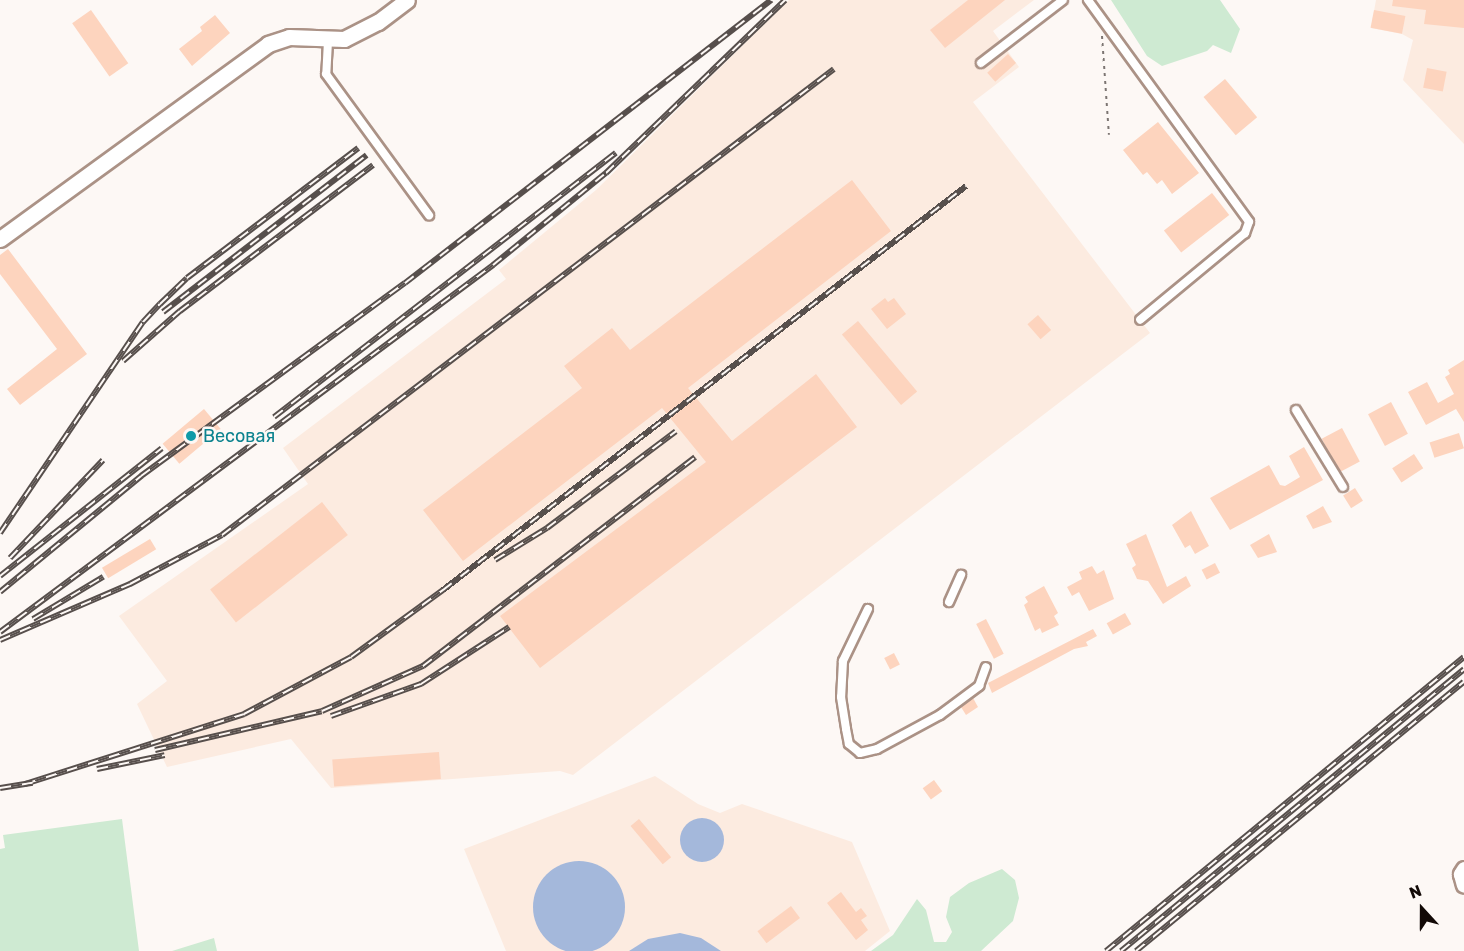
<!DOCTYPE html>
<meta charset="utf-8">
<style>
body{margin:0}
#map{position:relative;width:1464px;height:951px;overflow:hidden;background:#fdf8f5;font-family:Rubik,sans-serif}
div>[style]{position:absolute}
.industrial>*{inset:0;background:#fcebe0}
.green>*{inset:0;background:#ceead2}
.water>*{inset:0;background:#a4b8db}
.round{border-radius:50%}
.building>*{inset:0;background:#fdd4be;transform-origin:0 0}
.path>*{height:2px;margin-top:-1px;transform-origin:0;background:repeating-linear-gradient(90deg,#7c7572 0 3px,transparent 0 7.5px)}
.roads{filter:drop-shadow(2px 0 #ab9286) drop-shadow(-2px 0 #ab9286) drop-shadow(0 2px #ab9286) drop-shadow(0 -2px #ab9286)}
.lane>*{height:8px;margin:-4px;padding:0 4px;transform-origin:4px;border-radius:4px;background:#fff}
.street>*{height:15px;margin:-7.5px;padding:0 7.5px;transform-origin:7.5px;border-radius:7.5px;background:#fff}
.rail>*{height:6px;margin-top:-3px;transform-origin:0;background:repeating-linear-gradient(90deg,#fdf8f5 0 11px,#574f4c 0 22px);box-sizing:border-box;border-block:2px solid #574f4c}
.dots>*{width:16px;height:16px;translate:-50% -50%;box-sizing:border-box;border:3px solid #fdf8f5;border-radius:50%}
span{translate:-50% -50%;white-space:nowrap;text-align:center;line-height:1.15;-webkit-text-stroke:5px #fdf8f5;paint-order:stroke}
.culture-label{font-size:18px;color:#0d838f}
.left{translate:0 -50%;text-align:left}
.north{position:absolute;left:1392px;top:879px;width:60px;height:60px;-webkit-text-stroke:4px #fdf8f5;paint-order:stroke;rotate:339deg;font-size:16px;font-weight:700;line-height:24px;text-align:center;color:#120906}
.north::after{content:'';display:block;margin:auto;width:21px;height:27px;background:#120906;clip-path:polygon(50% 0,100% 100%,50% 72%,0 100%)}
</style>
<div id="map">
<div class="industrial">
<i style="clip-path:polygon(789px 0,1034px 0,993px 31px,1019px 67px,973px 102px,1150px 333px,573px 775px,560px 771px,331px 788px,291px 739px,167px 767px,137px 704px,167px 681px,119px 616px,308px 484px,283px 448px,506px 279px,499px 270px,596px 190px)"></i>
<i style="clip-path:polygon(1376px 0,1464px 0,1464px 144px,1403px 80px,1413px 40px,1402px 34px,1371px 28px)"></i>
<i style="clip-path:polygon(655px 776px,698px 804px,720px 813px,742px 804px,852px 842px,890px 931px,865px 951px,506px 951px,464px 849px)"></i>
</div>
<div class="green">
<i style="clip-path:polygon(1111px 0,1220px 0,1240px 29px,1231px 53px,1213px 45px,1207px 51px,1162px 66px,1147px 56px)"></i>
<i style="clip-path:polygon(122px 819px,139px 951px,0 951px,0 849px,5px 848px,3px 835px)"></i>
<i style="clip-path:polygon(1002px 869px,1015px 880px,1019px 898px,1013px 921px,981px 951px,871px 951px,893px 935px,917px 899px,926px 910px,934px 942px,946px 942px,952px 932px,946px 917px,950px 897px,969px 883px)"></i>
<i style="clip-path:polygon(214px 938px,217px 951px,172px 951px)"></i>
</div>
<div class="water">
<i class="round" style="left:680px;top:818px;width:44px;height:44px"></i>
<i class="round" style="left:533px;top:861px;width:92px;height:92px"></i>
<i style="clip-path:polygon(680px 933px,701px 938px,721px 951px,629px 951px,648px 939px)"></i>
</div>
<div class="building">
<i style="clip-path:polygon(968px 0,1005px 0,945px 48px,930px 30px)"></i>
<i style="clip-path:polygon(1393px 0,1464px 0,1464px 28px,1424px 24px,1426px 10px,1392px 6px)"></i>
<i style="left:91px;top:10px;width:65px;height:23px;rotate:55deg"></i>
<i style="left:1374px;top:10px;width:32px;height:18px;rotate:11deg"></i>
<i style="clip-path:polygon(215px 15px,230px 33px,192px 66px,179px 49px,202px 31px,200px 27px)"></i>
<i style="left:1008px;top:54px;width:12px;height:28px;rotate:48deg"></i>
<i style="left:1427px;top:68px;width:20px;height:20px;rotate:11deg"></i>
<i style="left:1225px;top:79px;width:50px;height:28px;rotate:50deg"></i>
<i style="clip-path:polygon(1158px 122px,1199px 173px,1172px 194px,1162px 180px,1157px 184px,1147px 172px,1143px 175px,1123px 150px)"></i>
<i style="clip-path:polygon(852px 180px,891px 231px,688px 388px,732px 441px,816px 374px,857px 427px,540px 668px,500px 616px,706px 462px,662px 408px,463px 561px,423px 510px,582px 388px,564px 366px,612px 328px,630px 350px)"></i>
<i style="left:1212px;top:193px;width:28px;height:61px;rotate:52deg"></i>
<i style="clip-path:polygon(8px 249px,87px 354px,20px 405px,7px 389px,57px 349px,0 274px,0 255px)"></i>
<i style="clip-path:polygon(885px 298px,888px 302px,894px 298px,906px 314px,887px 329px,871px 309px)"></i>
<i style="left:1038px;top:315px;width:20px;height:14px;rotate:49deg"></i>
<i style="left:858px;top:321px;width:92px;height:21px;rotate:50deg"></i>
<i style="clip-path:polygon(1464px 360px,1464px 422px,1456px 409px,1426px 425px,1408px 392px,1427px 382px,1438px 403px,1454px 394px,1445px 377px,1450px 374px,1448px 370px)"></i>
<i style="left:1391px;top:402px;width:36px;height:26px;rotate:62deg"></i>
<i style="left:204px;top:409px;width:26px;height:54px;rotate:50deg"></i>
<i style="left:1342px;top:428px;width:38px;height:23px;rotate:62deg"></i>
<i style="left:1459px;top:433px;width:16px;height:31px;rotate:72deg"></i>
<i style="clip-path:polygon(1304px 447px,1323px 480px,1230px 530px,1210px 498px,1269px 465px,1280px 485px,1285px 486px,1300px 477px,1289px 456px)"></i>
<i style="left:1414px;top:454px;width:17px;height:26px;rotate:57deg"></i>
<i style="left:1355px;top:488px;width:15px;height:14px;rotate:58deg"></i>
<i style="left:322px;top:502px;width:42px;height:142px;rotate:52deg"></i>
<i style="clip-path:polygon(1323px 506px,1332px 522px,1313px 529px,1306px 516px)"></i>
<i style="clip-path:polygon(1191px 511px,1209px 546px,1195px 554px,1190px 545px,1185px 548px,1172px 525px)"></i>
<i style="clip-path:polygon(1146px 534px,1167px 587px,1186px 576px,1191px 586px,1163px 604px,1148px 581px,1137px 579px,1132px 568px,1136px 565px,1126px 544px)"></i>
<i style="clip-path:polygon(1269px 534px,1277px 552px,1258px 558px,1250px 545px)"></i>
<i style="left:150px;top:539px;width:12px;height:56px;rotate:59deg"></i>
<i style="left:1215px;top:563px;width:11px;height:15px;rotate:63deg"></i>
<i style="clip-path:polygon(1092px 566px,1097px 574px,1104px 570px,1114px 599px,1089px 611px,1079px 592px,1072px 596px,1067px 587px,1082px 579px,1079px 572px)"></i>
<i style="clip-path:polygon(1044px 586px,1058px 613px,1054px 616px,1059px 625px,1042px 633px,1040px 628px,1035px 631px,1024px 605px,1028px 602px,1025px 597px)"></i>
<i style="left:1125px;top:613px;width:13px;height:21px;rotate:61deg"></i>
<i style="left:986px;top:619px;width:39px;height:11px;rotate:63deg"></i>
<i style="clip-path:polygon(1093px 629px,1097px 636px,1086px 642px,1088px 646px,1074px 649px,992px 693px,988px 683px)"></i>
<i style="left:894px;top:653px;width:13px;height:11px;rotate:63deg"></i>
<i style="clip-path:polygon(973px 698px,978px 707px,966px 715px,961px 707px)"></i>
<i style="left:439px;top:752px;width:27px;height:107px;rotate:86deg"></i>
<i style="left:934px;top:780px;width:14px;height:14px;rotate:54deg"></i>
<i style="left:639px;top:819px;width:50px;height:11px;rotate:50deg"></i>
<i style="clip-path:polygon(841px 892px,856px 912px,861px 908px,867px 916px,861px 920px,868px 930px,856px 940px,827px 903px)"></i>
<i style="left:791px;top:906px;width:15px;height:42px;rotate:53deg"></i>
</div>
<div class="path">
<i style="left:1102px;top:36px;width:99px;rotate:86deg"></i>
</div>
<div class="roads">
<div class="lane">
<i style="left:1088px;top:0;width:274px;rotate:54deg"></i>
<i style="left:1249px;top:222px;width:12px;rotate:110deg"></i>
<i style="left:1245px;top:233px;width:136px;rotate:140.4deg"></i>
<i style="left:328px;top:41px;width:33px;rotate:93deg"></i>
<i style="left:326px;top:74px;width:175px;rotate:53.9deg"></i>
<i style="left:981px;top:63px;width:103px;rotate:-37.5deg"></i>
<i style="left:1296px;top:410px;width:90px;rotate:58.6deg"></i>
<i style="left:949px;top:602px;width:30px;rotate:-66deg"></i>
<i style="left:868px;top:609px;width:58px;rotate:115.7deg"></i>
<i style="left:843px;top:661px;width:36px;rotate:93deg"></i>
<i style="left:841px;top:697px;width:32px;rotate:81deg"></i>
<i style="left:846px;top:729px;width:15px;rotate:79deg"></i>
<i style="left:849px;top:744px;width:14px;rotate:39deg"></i>
<i style="left:860px;top:753px;width:17px;rotate:-13deg"></i>
<i style="left:877px;top:749px;width:72px;rotate:-28.4deg"></i>
<i style="left:940px;top:715px;width:49px;rotate:-36.6deg"></i>
<i style="left:979px;top:686px;width:20px;rotate:-70deg"></i>
</div>
<div class="street">
<i style="left:0;top:239px;width:331px;rotate:-36deg"></i>
<i style="left:268px;top:44px;width:22px;rotate:-18deg"></i>
<i style="left:289px;top:37px;width:55px;rotate:2.1deg"></i>
<i style="left:344px;top:39px;width:38px;rotate:-27deg"></i>
<i style="left:378px;top:22px;width:36px;rotate:-37deg"></i>
<i style="left:1464px;top:869px;width:6px;rotate:121deg"></i>
<i style="left:1461px;top:874px;width:11px;rotate:75deg"></i>
</div>
</div>
<div class="rail">
<i style="left:163px;top:312px;width:257px;rotate:-37.6deg"></i>
<i style="left:123px;top:361px;width:76px;rotate:-41.3deg"></i>
<i style="left:180px;top:311px;width:242px;rotate:-37.1deg"></i>
<i style="left:274px;top:417px;width:432px;rotate:-37.7deg"></i>
<i style="left:0;top:533px;width:255px;rotate:-55.9deg"></i>
<i style="left:143px;top:322px;width:25px;rotate:-47deg"></i>
<i style="left:160px;top:304px;width:37px;rotate:-44deg"></i>
<i style="left:187px;top:278px;width:215px;rotate:-37.2deg"></i>
<i style="left:10px;top:558px;width:135px;rotate:-46.5deg"></i>
<i style="left:495px;top:560px;width:61px;rotate:-31.6deg"></i>
<i style="left:547px;top:528px;width:161px;rotate:-36.9deg"></i>
<i style="left:0;top:576px;width:206px;rotate:-38.3deg"></i>
<i style="left:0;top:592px;width:183px;rotate:-39.4deg"></i>
<i style="left:141px;top:476px;width:327px;rotate:-36.2deg"></i>
<i style="left:405px;top:283px;width:463px;rotate:-37.7deg"></i>
<i style="left:33px;top:619px;width:82px;rotate:-31deg"></i>
<i style="left:0;top:632px;width:615px;rotate:-36.66deg"></i>
<i style="left:493px;top:265px;width:146px;rotate:-39.2deg"></i>
<i style="left:606px;top:173px;width:249px;rotate:-44deg"></i>
<i style="left:0;top:640px;width:142px;rotate:-23.3deg"></i>
<i style="left:130px;top:584px;width:104px;rotate:-28deg"></i>
<i style="left:222px;top:535px;width:769px;rotate:-37.29deg"></i>
<i style="left:331px;top:716px;width:96px;rotate:-19.6deg"></i>
<i style="left:421px;top:684px;width:105px;rotate:-32.9deg"></i>
<i style="left:155px;top:750px;width:171px;rotate:-13.1deg"></i>
<i style="left:322px;top:711px;width:111px;rotate:-24deg"></i>
<i style="left:423px;top:666px;width:343px;rotate:-37.5deg"></i>
<i style="left:97px;top:769px;width:69px;rotate:-11.6deg"></i>
<i style="left:25px;top:784px;width:230px;rotate:-17.7deg"></i>
<i style="left:244px;top:714px;width:121px;rotate:-28deg"></i>
<i style="left:351px;top:657px;width:114px;rotate:-36.1deg"></i>
<i style="left:443px;top:590px;width:661px;rotate:-37.68deg"></i>
<i style="left:0;top:788px;width:33px;rotate:-9deg"></i>
<i style="left:1106px;top:951px;width:463px;rotate:-39.4deg"></i>
<i style="left:1121px;top:951px;width:444px;rotate:-39.4deg"></i>
<i style="left:1136px;top:951px;width:424px;rotate:-39.4deg"></i>
</div>
<div class="dots">
<i style="left:191px;top:436px;background:#0f9aa8"></i>
</div>
<div class="culture-label">
<span class="left" style="left:203px;top:436px">Весовая</span>
</div>
<div class="north">N</div>
</div>
